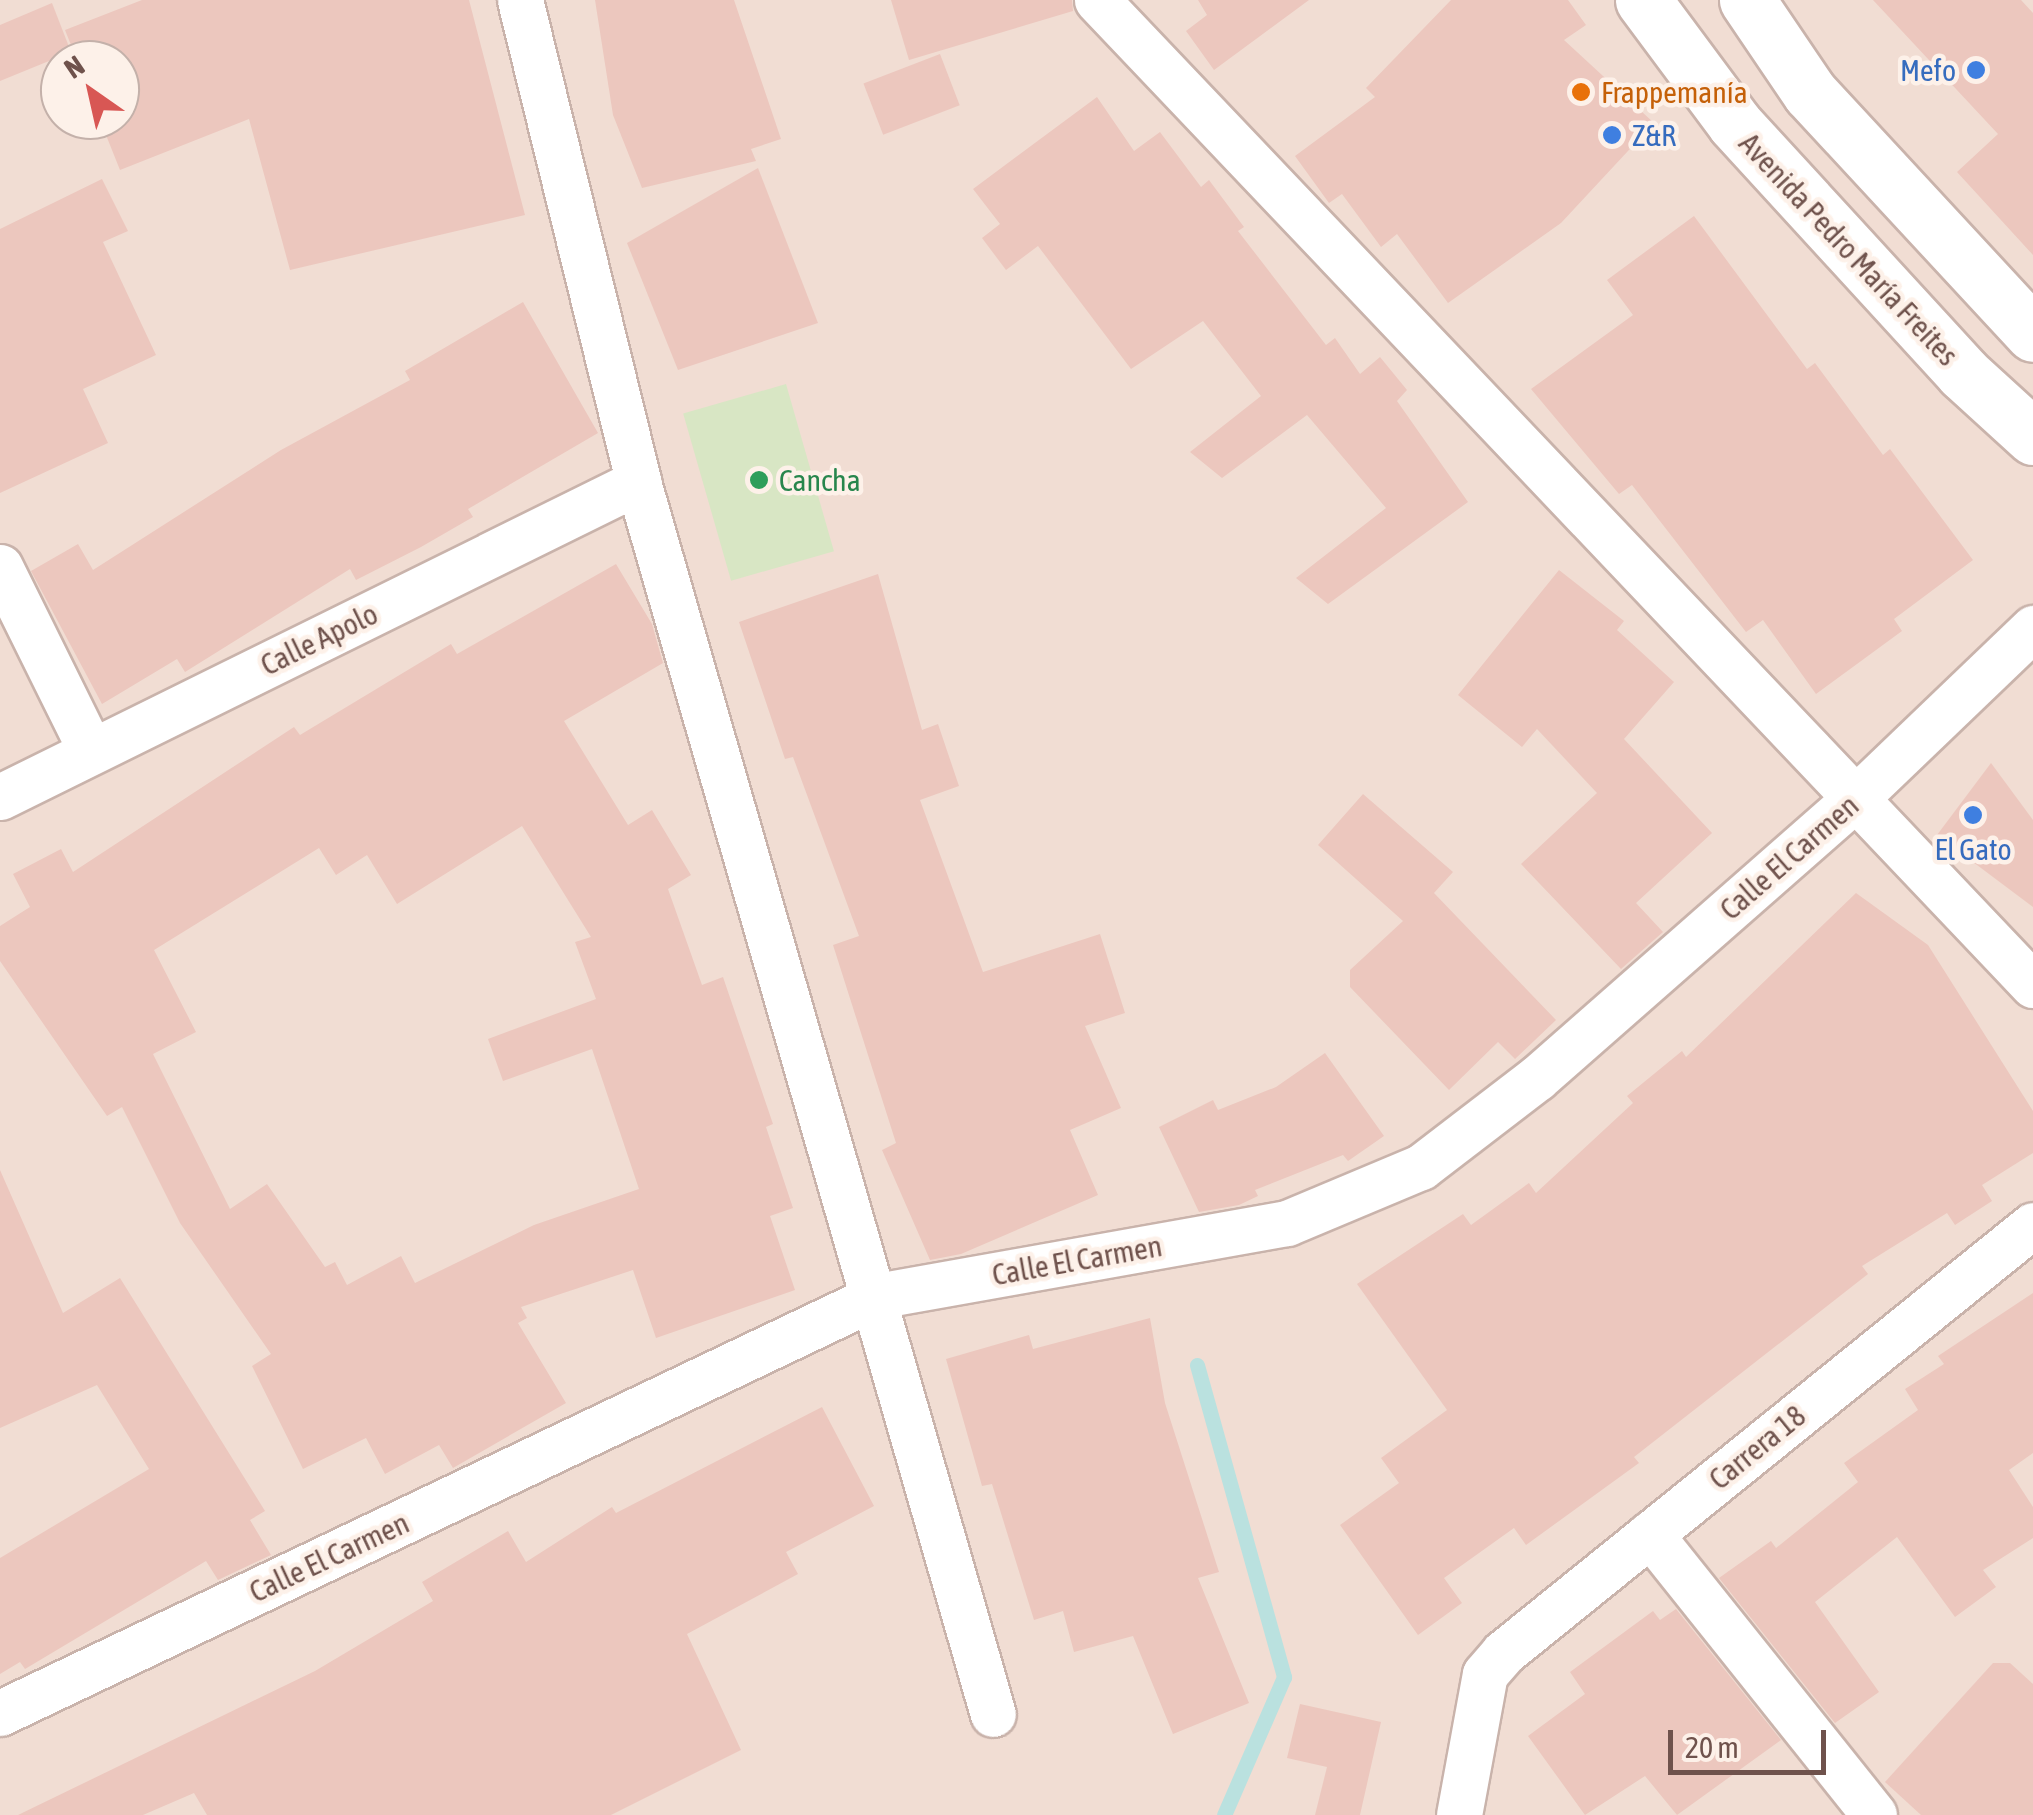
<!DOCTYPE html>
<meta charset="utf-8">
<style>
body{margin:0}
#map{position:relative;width:2033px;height:1815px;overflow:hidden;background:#faede4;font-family:"Asap Condensed",sans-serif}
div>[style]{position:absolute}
.residential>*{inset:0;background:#f1ddd3}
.green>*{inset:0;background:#d8e6c4;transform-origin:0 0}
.stream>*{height:15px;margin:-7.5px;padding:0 7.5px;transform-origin:7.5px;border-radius:7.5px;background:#bae1df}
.building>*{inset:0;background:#ecc7be;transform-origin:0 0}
.roads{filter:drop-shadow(2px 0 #c9b3ab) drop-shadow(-2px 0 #c9b3ab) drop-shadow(0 2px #c9b3ab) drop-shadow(0 -2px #c9b3ab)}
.street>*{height:45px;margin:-22.5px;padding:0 22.5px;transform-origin:22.5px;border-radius:22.5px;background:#fff}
.secondary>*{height:55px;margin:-27.5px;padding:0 27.5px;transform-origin:27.5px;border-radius:27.5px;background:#fff}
.dots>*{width:28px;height:28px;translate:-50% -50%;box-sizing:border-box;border:5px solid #fdf1e9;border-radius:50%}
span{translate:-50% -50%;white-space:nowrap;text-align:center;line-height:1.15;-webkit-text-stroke:9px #fdf1e9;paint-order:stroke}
.shop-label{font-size:30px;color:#366cbe}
.right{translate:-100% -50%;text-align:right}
.left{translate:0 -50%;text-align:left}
.food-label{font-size:30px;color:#c56008}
.street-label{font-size:30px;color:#6f524c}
.leisure-label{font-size:30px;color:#27864d}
.north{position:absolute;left:40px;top:40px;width:100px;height:100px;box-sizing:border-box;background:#fdf1e9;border:2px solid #c4b1aa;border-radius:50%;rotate:326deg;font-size:28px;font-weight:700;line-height:40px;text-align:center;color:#6f524c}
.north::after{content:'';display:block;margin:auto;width:35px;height:45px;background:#d85754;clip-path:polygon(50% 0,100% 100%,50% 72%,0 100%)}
.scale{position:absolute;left:1668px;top:1730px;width:158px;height:45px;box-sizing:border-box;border:5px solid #6f524c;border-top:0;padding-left:12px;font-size:30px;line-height:35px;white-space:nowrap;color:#6f524c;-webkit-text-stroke:8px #fdf1e9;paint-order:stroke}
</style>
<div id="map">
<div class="residential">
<i style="clip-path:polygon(evenodd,0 0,2033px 0,2033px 1815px,0 1815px,0 0,60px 60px,120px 60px,120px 120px,60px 120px,60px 60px)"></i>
</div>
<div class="green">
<i style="left:786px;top:384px;width:174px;height:107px;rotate:74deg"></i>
</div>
<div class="stream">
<i style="left:1197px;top:1365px;width:324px;rotate:74.4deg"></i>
<i style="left:1284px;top:1677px;width:150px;rotate:113.5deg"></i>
</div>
<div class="building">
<i style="clip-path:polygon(142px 0,469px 0,525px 215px,290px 270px,249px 119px,120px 170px,100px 120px,120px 120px,120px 60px,77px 60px,65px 30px)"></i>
<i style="clip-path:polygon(595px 0,734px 0,781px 139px,751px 149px,756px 161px,642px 188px,613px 115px)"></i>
<i style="clip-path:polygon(891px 0,1072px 0,1073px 11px,909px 60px)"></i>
<i style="clip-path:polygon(1198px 0,1309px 0,1214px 70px,1186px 31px,1207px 15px)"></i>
<i style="clip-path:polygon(1451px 0,1568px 0,1586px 25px,1564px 40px,1654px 123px,1561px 223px,1448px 303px,1397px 234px,1381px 247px,1342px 194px,1329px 203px,1295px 156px,1375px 97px,1366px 88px)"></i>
<i style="clip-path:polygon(1873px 0,2021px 0,2033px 13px,2033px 255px,1957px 172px,1998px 134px)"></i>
<i style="clip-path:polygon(52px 3px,71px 52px,0 81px,0 25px)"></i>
<i style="left:940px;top:54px;width:55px;height:82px;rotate:69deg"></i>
<i style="clip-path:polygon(1097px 97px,1134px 151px,1160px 132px,1201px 187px,1209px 180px,1244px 227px,1238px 231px,1326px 345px,1335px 338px,1360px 374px,1380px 357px,1407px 390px,1397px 401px,1468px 502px,1328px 604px,1296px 578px,1386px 508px,1307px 415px,1222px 478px,1190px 452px,1261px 396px,1203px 321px,1131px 369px,1038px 246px,1006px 270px,982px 238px,1000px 224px,973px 189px)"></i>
<i style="clip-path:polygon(758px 168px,818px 323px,678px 370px,627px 243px)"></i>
<i style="clip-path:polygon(102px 179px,128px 231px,103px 242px,156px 355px,83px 389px,108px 443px,0 493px,0 229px)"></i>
<i style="clip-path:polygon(1694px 216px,1807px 369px,1815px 363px,1883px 455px,1890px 449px,1973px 560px,1894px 619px,1902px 631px,1816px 694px,1763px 620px,1746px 632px,1632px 485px,1619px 494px,1531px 389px,1633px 315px,1607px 280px)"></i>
<i style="clip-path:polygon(523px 302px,598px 433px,468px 509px,473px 517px,421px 547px,356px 580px,350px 569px,185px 672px,177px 659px,102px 704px,31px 571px,78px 544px,93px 570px,281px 450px,410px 380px,405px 371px)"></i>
<i style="clip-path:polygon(evenodd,616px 564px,652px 624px,663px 663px,564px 721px,628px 825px,652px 810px,691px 875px,668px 889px,702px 985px,723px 977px,773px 1124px,766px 1127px,793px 1208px,770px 1216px,795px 1290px,656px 1338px,633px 1270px,521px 1307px,527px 1318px,518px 1323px,566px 1403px,453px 1468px,439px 1445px,385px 1474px,366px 1438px,303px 1469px,252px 1366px,271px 1354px,180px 1223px,122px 1107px,107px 1116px,0 961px,0 926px,30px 907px,13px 874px,61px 849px,73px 872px,294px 727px,300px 735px,451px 644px,457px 654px,616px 564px,522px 826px,591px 937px,575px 942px,596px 999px,488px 1039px,503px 1081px,592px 1049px,639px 1189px,534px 1225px,415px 1283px,401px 1256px,347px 1285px,335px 1262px,325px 1267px,267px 1184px,230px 1209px,153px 1054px,196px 1032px,154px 950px,319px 848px,336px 875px,367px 855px,397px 904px,522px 826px)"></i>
<i style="clip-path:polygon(1559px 570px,1624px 621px,1617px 630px,1674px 682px,1624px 739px,1712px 833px,1636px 903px,1663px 932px,1621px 969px,1521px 864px,1597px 793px,1537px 729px,1522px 747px,1458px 695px)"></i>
<i style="clip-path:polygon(878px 574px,922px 730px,938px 724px,959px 786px,920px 800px,983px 972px,1100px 934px,1125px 1013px,1085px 1026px,1121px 1108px,1070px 1130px,1098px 1195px,961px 1254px,930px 1260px,882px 1150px,896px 1143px,833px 945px,859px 936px,793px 757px,785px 759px,739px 622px)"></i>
<i style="clip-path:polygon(1991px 763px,2033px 820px,2033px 907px,1937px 835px)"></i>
<i style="clip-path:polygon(1363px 794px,1453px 872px,1434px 893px,1556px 1020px,1515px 1059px,1498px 1042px,1449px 1090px,1350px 987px,1350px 970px,1403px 921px,1318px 845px)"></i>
<i style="clip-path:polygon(1856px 893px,1928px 945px,2033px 1111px,2033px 1153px,1982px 1185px,1992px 1201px,1955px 1225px,1947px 1213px,1862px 1266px,1868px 1274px,1634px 1457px,1639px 1463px,1526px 1545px,1514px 1528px,1444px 1578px,1462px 1603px,1418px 1635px,1340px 1525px,1399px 1483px,1381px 1458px,1447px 1410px,1357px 1284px,1463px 1214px,1471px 1225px,1529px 1183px,1536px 1193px,1633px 1103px,1627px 1096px,1682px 1051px,1686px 1057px)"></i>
<i style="clip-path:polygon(1325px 1053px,1384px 1136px,1348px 1161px,1343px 1155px,1255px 1190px,1258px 1196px,1239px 1205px,1199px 1212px,1159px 1127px,1213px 1100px,1218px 1110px,1276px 1087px)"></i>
<i style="clip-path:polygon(0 1170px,63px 1313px,120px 1278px,265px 1511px,250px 1520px,271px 1555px,218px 1580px,206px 1561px,25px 1669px,20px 1662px,0 1674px,0 1558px,149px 1469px,97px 1385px,0 1428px)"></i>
<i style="clip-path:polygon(2033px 1293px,2033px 1453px,2009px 1470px,2033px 1507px,2033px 1538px,1983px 1570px,1996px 1587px,1955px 1617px,1897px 1537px,1815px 1602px,1879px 1692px,1835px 1723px,1719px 1578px,1771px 1541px,1776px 1548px,1858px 1482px,1844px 1463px,1918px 1410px,1905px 1389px,1944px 1364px,1938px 1356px)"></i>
<i style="clip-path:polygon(1150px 1318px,1165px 1403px,1219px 1572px,1198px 1578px,1249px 1703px,1173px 1734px,1133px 1636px,1074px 1652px,1063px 1611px,1034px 1620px,992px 1484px,982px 1486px,946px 1359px,1029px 1335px,1033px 1349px)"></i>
<i style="clip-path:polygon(822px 1407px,874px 1506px,786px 1552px,798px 1574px,687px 1634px,741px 1750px,611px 1815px,207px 1815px,194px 1793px,143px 1815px,18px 1815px,315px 1671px,433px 1601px,422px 1582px,508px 1531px,526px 1562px,612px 1507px,616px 1513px)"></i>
<i style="clip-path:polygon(1676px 1609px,1781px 1740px,1677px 1815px,1645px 1776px,1585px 1815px,1528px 1736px,1585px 1694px,1570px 1672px,1653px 1611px,1660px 1620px)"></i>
<i style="clip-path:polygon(1993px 1663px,2010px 1663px,2033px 1684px,2033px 1815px,1921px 1815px,1885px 1782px)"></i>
<i style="clip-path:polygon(1300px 1704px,1381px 1722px,1360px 1815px,1315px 1815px,1327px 1767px,1287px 1758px)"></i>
</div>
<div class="roads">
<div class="street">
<i style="left:520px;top:0;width:496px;rotate:76.2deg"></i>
<i style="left:638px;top:482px;width:1282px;rotate:73.93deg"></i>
<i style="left:1097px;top:0;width:1359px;rotate:46.46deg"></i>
<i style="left:0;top:567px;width:205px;rotate:63.7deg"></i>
<i style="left:0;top:797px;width:712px;rotate:-26.28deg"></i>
<i style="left:1650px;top:1534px;width:359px;rotate:51.4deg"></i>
<i style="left:0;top:1713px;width:971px;rotate:-25.43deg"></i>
<i style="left:877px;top:1296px;width:416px;rotate:-10.1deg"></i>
<i style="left:1287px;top:1223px;width:145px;rotate:-22.7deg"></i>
<i style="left:1421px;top:1167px;width:146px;rotate:-37.5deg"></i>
<i style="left:1537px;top:1078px;width:427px;rotate:-41.3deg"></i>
<i style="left:1858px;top:796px;width:243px;rotate:-43.8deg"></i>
<i style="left:1459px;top:1815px;width:143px;rotate:-79.6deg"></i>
<i style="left:1485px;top:1674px;width:28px;rotate:-49deg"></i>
<i style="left:1503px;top:1653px;width:681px;rotate:-38.92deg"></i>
</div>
<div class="secondary">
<i style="left:1643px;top:0;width:154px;rotate:53.4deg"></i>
<i style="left:1735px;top:124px;width:338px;rotate:47.5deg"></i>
<i style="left:1963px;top:373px;width:95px;rotate:42.4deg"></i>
<i style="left:1747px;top:0;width:112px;rotate:55.9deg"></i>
<i style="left:1810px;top:93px;width:328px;rotate:47.2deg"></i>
</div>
</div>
<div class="dots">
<i style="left:1976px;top:70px;background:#3f7fe0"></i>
<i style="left:1581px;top:92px;background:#e8710a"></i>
<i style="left:1612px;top:135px;background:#3f7fe0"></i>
<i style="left:759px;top:480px;background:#2e9e5b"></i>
<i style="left:1973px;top:815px;background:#3f7fe0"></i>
</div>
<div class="shop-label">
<span class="right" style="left:1956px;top:70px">Mefo</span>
<span class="left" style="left:1632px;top:135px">Z&amp;R</span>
<span style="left:1973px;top:849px">El Gato</span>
</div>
<div class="food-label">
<span class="left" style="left:1601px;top:92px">Frappemanía</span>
</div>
<div class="street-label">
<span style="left:1849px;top:249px;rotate:47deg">Avenida Pedro María Freites</span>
<span style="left:319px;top:639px;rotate:-26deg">Calle Apolo</span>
<span style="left:1789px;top:857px;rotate:-41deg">Calle El Carmen</span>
<span style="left:1077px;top:1260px;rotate:-10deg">Calle El Carmen</span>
<span style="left:1757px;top:1447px;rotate:-39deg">Carrera 18</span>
<span style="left:329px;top:1557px;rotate:-25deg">Calle El Carmen</span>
</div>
<div class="leisure-label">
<span class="left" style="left:779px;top:480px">Cancha</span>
</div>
<div class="north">N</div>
<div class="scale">20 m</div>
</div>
